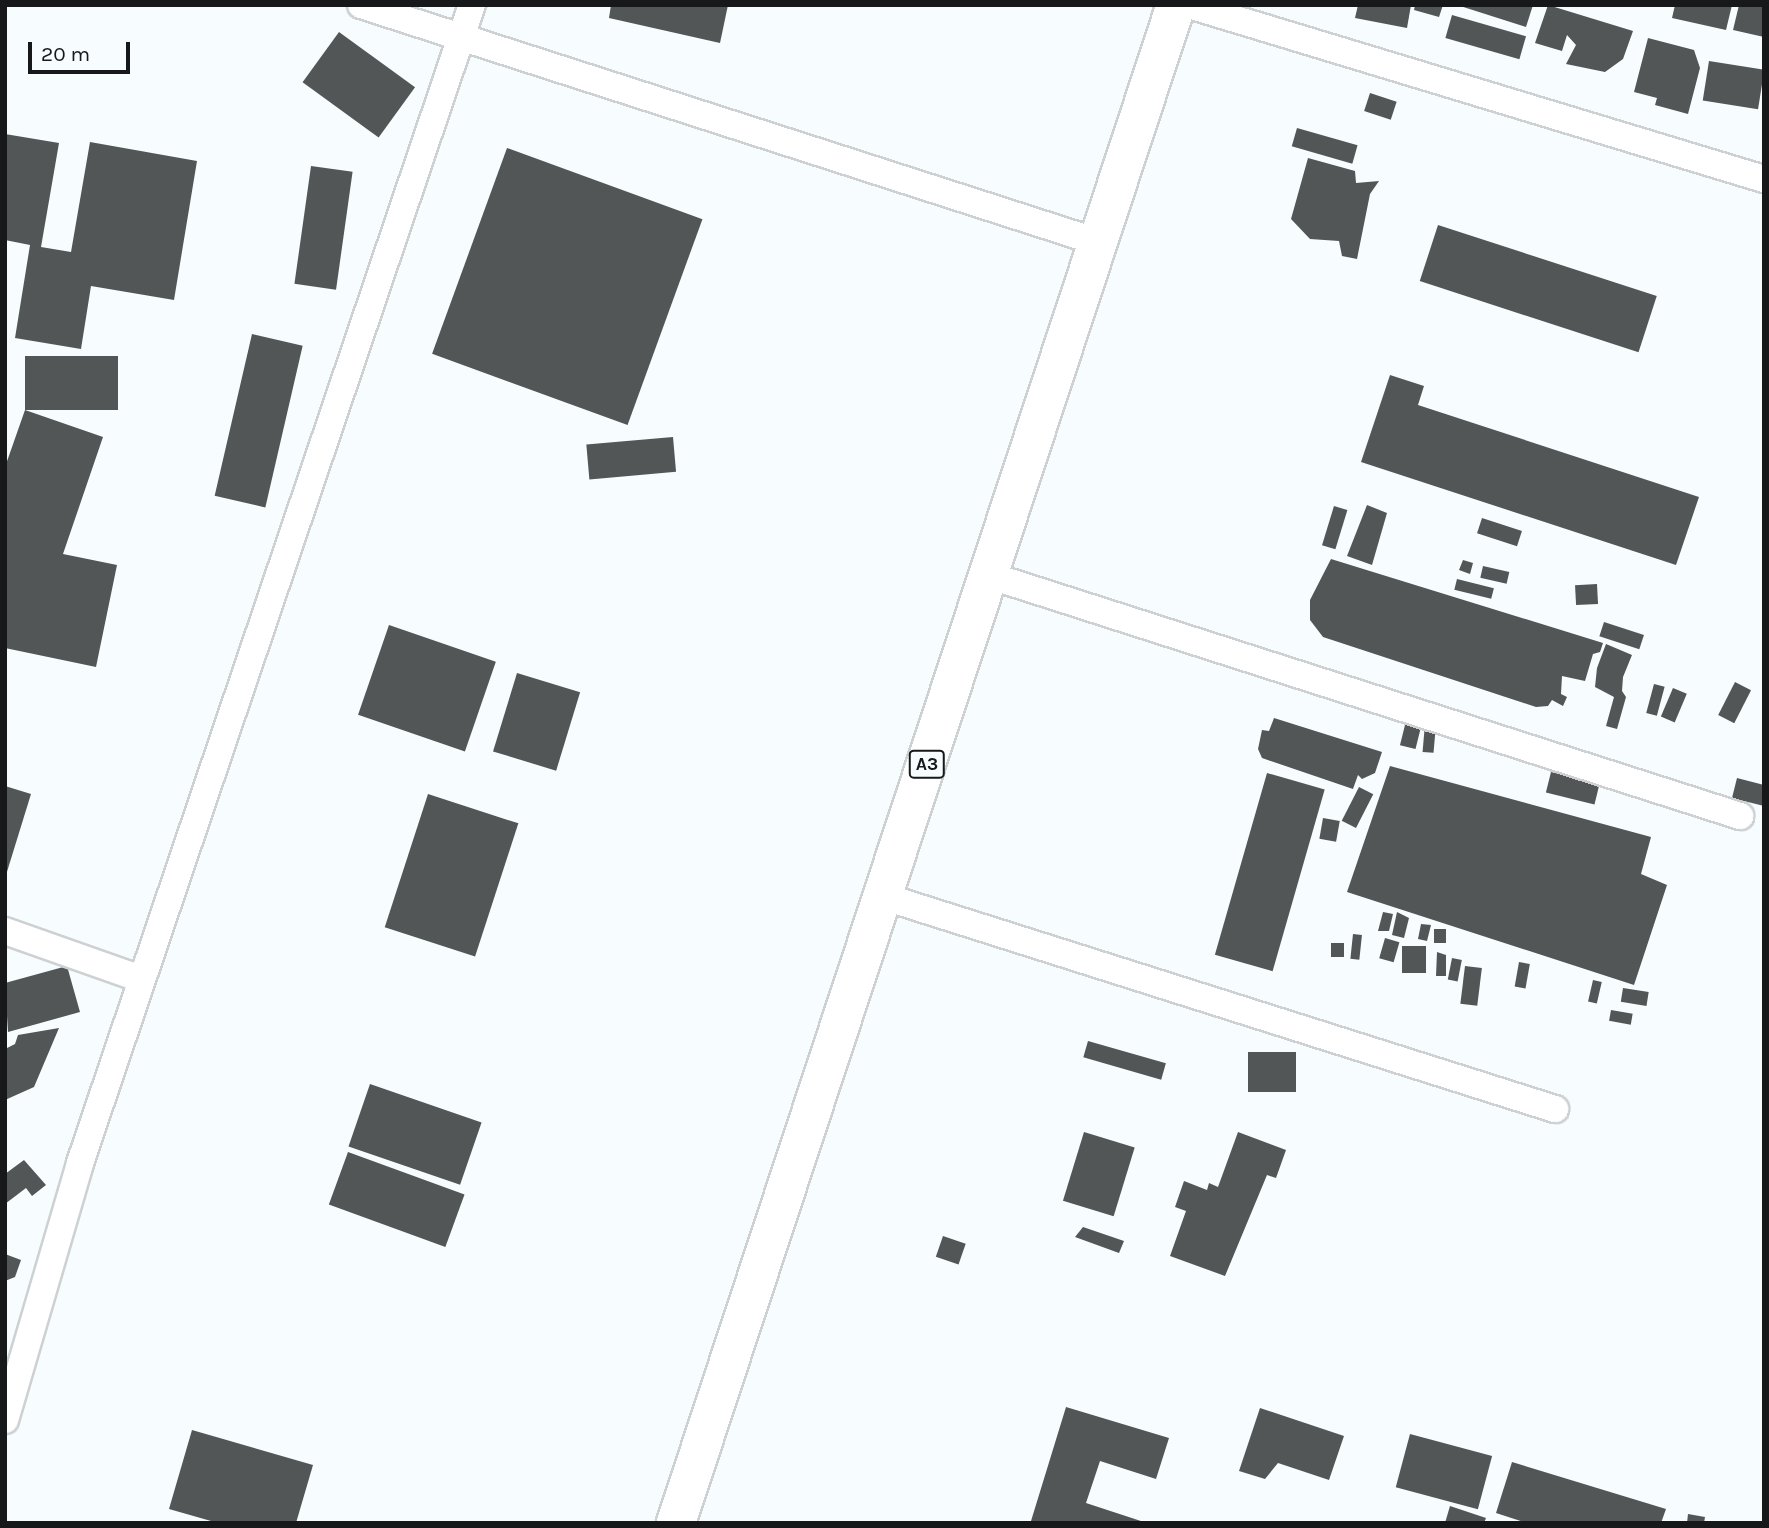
<!DOCTYPE html>
<style>
body{margin:0}
#map{position:relative;width:1769px;height:1528px;overflow:hidden;background:#f7fcfe;font-family:Karla,sans-serif}
div>[style]{position:absolute}
.building>*{inset:0;background:#525657;transform-origin:0 0}
.roads{filter:drop-shadow(2px 0 #cdd1d3) drop-shadow(-2px 0 #cdd1d3) drop-shadow(0 2px #cdd1d3) drop-shadow(0 -2px #cdd1d3)}
.minor>*{height:26px;margin:-13px;padding:0 13px;transform-origin:13px;border-radius:13px;background:#fff}
.trunk>*{height:38px;margin:-19px;padding:0 19px;transform-origin:19px;border-radius:19px;background:#fff}
span{translate:-50% -50%;white-space:nowrap;text-align:center;line-height:1.15;-webkit-text-stroke:7px #f7fcfe;paint-order:stroke}
.shield-label span{padding:2px 5px;background:#f7fcfe;border:2px solid;border-radius:5px;-webkit-text-stroke-width:0}
.shield-label{font-size:18px;color:#171819;font-weight:700}
.frame{position:absolute;inset:0;border:7px solid #171819;pointer-events:none}
.scale{position:absolute;left:28px;top:42px;width:102px;height:32px;box-sizing:border-box;border:4px solid #171819;border-top:0;padding-left:9px;font-size:21px;line-height:24px;white-space:nowrap;color:#171819;-webkit-text-stroke:5px #f7fcfe;paint-order:stroke}
</style>
<div id="map">
<div class="building">
<i style="clip-path:polygon(611px 5px,728px 5px,720px 43px,609px 18px)"></i>
<i style="clip-path:polygon(1358px 5px,1411px 5px,1407px 28px,1355px 18px)"></i>
<i style="clip-path:polygon(1415px 5px,1443px 5px,1439px 17px,1414px 10px)"></i>
<i style="clip-path:polygon(1457px 5px,1533px 5px,1526px 27px)"></i>
<i style="clip-path:polygon(1548px 5px,1633px 31px,1623px 59px,1605px 72px,1566px 64px,1576px 45px,1567px 35px,1562px 51px,1535px 43px)"></i>
<i style="clip-path:polygon(1675px 5px,1732px 5px,1726px 30px,1672px 18px)"></i>
<i style="clip-path:polygon(1739px 5px,1764px 5px,1764px 37px,1733px 30px)"></i>
<i style="left:1452px;top:15px;width:77px;height:24px;rotate:16deg"></i>
<i style="left:339px;top:32px;width:94px;height:62px;rotate:36deg"></i>
<i style="clip-path:polygon(1648px 38px,1694px 50px,1700px 68px,1688px 114px,1655px 105px,1657px 98px,1634px 92px)"></i>
<i style="left:1709px;top:61px;width:56px;height:40px;rotate:9deg"></i>
<i style="left:1370px;top:93px;width:28px;height:19px;rotate:18deg"></i>
<i style="left:1297px;top:128px;width:63px;height:19px;rotate:16deg"></i>
<i style="clip-path:polygon(5px 134px,59px 143px,41px 247px,71px 252px,90px 142px,197px 161px,174px 300px,91px 286px,81px 349px,15px 338px,30px 245px,5px 240px)"></i>
<i style="left:507px;top:148px;width:208px;height:219px;rotate:20deg"></i>
<i style="clip-path:polygon(1308px 158px,1355px 171px,1356px 183px,1379px 181px,1370px 194px,1357px 259px,1342px 256px,1339px 241px,1310px 239px,1291px 219px)"></i>
<i style="left:311px;top:166px;width:42px;height:119px;rotate:8deg"></i>
<i style="left:1438px;top:225px;width:230px;height:59px;rotate:18deg"></i>
<i style="left:252px;top:334px;width:52px;height:166px;rotate:13deg"></i>
<i style="left:25px;top:356px;width:93px;height:54px"></i>
<i style="clip-path:polygon(1390px 375px,1424px 386px,1418px 405px,1699px 497px,1676px 565px,1361px 462px)"></i>
<i style="clip-path:polygon(25px 410px,103px 437px,63px 554px,117px 565px,96px 667px,5px 648px,5px 467px)"></i>
<i style="left:673px;top:437px;width:35px;height:87px;rotate:85deg"></i>
<i style="clip-path:polygon(1367px 505px,1387px 513px,1372px 565px,1347px 556px)"></i>
<i style="left:1334px;top:506px;width:14px;height:41px;rotate:17deg"></i>
<i style="left:1482px;top:518px;width:42px;height:16px;rotate:18deg"></i>
<i style="clip-path:polygon(1331px 559px,1603px 643px,1600px 652px,1593px 654px,1585px 681px,1562px 676px,1561px 694px,1567px 697px,1563px 706px,1552px 700px,1548px 706px,1536px 707px,1323px 637px,1310px 620px,1310px 600px)"></i>
<i style="clip-path:polygon(1463px 560px,1473px 563px,1470px 574px,1459px 570px)"></i>
<i style="left:1483px;top:566px;width:27px;height:12px;rotate:13deg"></i>
<i style="left:1457px;top:579px;width:38px;height:11px;rotate:14deg"></i>
<i style="left:1597px;top:584px;width:20px;height:22px;rotate:87deg"></i>
<i style="left:1604px;top:622px;width:42px;height:15px;rotate:18deg"></i>
<i style="left:389px;top:625px;width:113px;height:95px;rotate:19deg"></i>
<i style="clip-path:polygon(1606px 644px,1632px 655px,1623px 677px,1622px 691px,1626px 697px,1617px 729px,1606px 726px,1614px 697px,1595px 687px,1597px 668px)"></i>
<i style="left:517px;top:673px;width:66px;height:82px;rotate:17deg"></i>
<i style="left:1735px;top:682px;width:18px;height:37px;rotate:27deg"></i>
<i style="left:1654px;top:684px;width:11px;height:30px;rotate:15deg"></i>
<i style="left:1673px;top:688px;width:15px;height:31px;rotate:23deg"></i>
<i style="left:1407px;top:717px;width:16px;height:29px;rotate:14deg"></i>
<i style="clip-path:polygon(1274px 718px,1382px 752px,1375px 773px,1362px 779px,1358px 775px,1353px 789px,1262px 758px,1258px 749px,1262px 730px,1269px 731px)"></i>
<i style="left:1425px;top:724px;width:11px;height:28px;rotate:5deg"></i>
<i style="clip-path:polygon(1390px 766px,1651px 837px,1641px 874px,1667px 885px,1634px 985px,1347px 892px)"></i>
<i style="left:1551px;top:772px;width:50px;height:21px;rotate:14deg"></i>
<i style="left:1267px;top:773px;width:60px;height:189px;rotate:16deg"></i>
<i style="clip-path:polygon(1737px 778px,1764px 785px,1764px 806px,1732px 798px)"></i>
<i style="clip-path:polygon(5px 786px,31px 794px,6px 875px,5px 875px)"></i>
<i style="left:1359px;top:787px;width:16px;height:38px;rotate:27deg"></i>
<i style="left:428px;top:794px;width:95px;height:140px;rotate:18deg"></i>
<i style="left:1323px;top:818px;width:17px;height:21px;rotate:10deg"></i>
<i style="clip-path:polygon(1383px 912px,1393px 914px,1389px 931px,1378px 931px)"></i>
<i style="clip-path:polygon(1397px 912px,1409px 918px,1404px 938px,1392px 935px)"></i>
<i style="clip-path:polygon(1421px 924px,1431px 925px,1427px 941px,1418px 939px)"></i>
<i style="left:1434px;top:929px;width:12px;height:14px"></i>
<i style="left:1353px;top:934px;width:9px;height:25px;rotate:6deg"></i>
<i style="left:1385px;top:938px;width:15px;height:21px;rotate:16deg"></i>
<i style="left:1344px;top:943px;width:14px;height:13px;rotate:90deg"></i>
<i style="left:1402px;top:946px;width:24px;height:27px"></i>
<i style="clip-path:polygon(1437px 952px,1446px 955px,1446px 976px,1436px 976px)"></i>
<i style="left:1452px;top:958px;width:10px;height:22px;rotate:11deg"></i>
<i style="left:1519px;top:962px;width:11px;height:25px;rotate:10deg"></i>
<i style="clip-path:polygon(67px 966px,80px 1012px,8px 1032px,5px 983px)"></i>
<i style="left:1465px;top:966px;width:17px;height:38px;rotate:7deg"></i>
<i style="left:1593px;top:980px;width:9px;height:22px;rotate:13deg"></i>
<i style="left:1623px;top:988px;width:26px;height:14px;rotate:9deg"></i>
<i style="left:1611px;top:1010px;width:22px;height:11px;rotate:10deg"></i>
<i style="clip-path:polygon(59px 1028px,34px 1087px,5px 1100px,5px 1049px,15px 1044px,18px 1035px)"></i>
<i style="left:1088px;top:1041px;width:81px;height:17px;rotate:16deg"></i>
<i style="left:1248px;top:1052px;width:48px;height:40px"></i>
<i style="left:370px;top:1084px;width:118px;height:66px;rotate:19deg"></i>
<i style="left:1084px;top:1132px;width:53px;height:72px;rotate:17deg"></i>
<i style="clip-path:polygon(1238px 1132px,1286px 1150px,1276px 1178px,1267px 1175px,1225px 1276px,1170px 1256px,1186px 1211px,1175px 1207px,1184px 1181px,1207px 1190px,1209px 1183px,1218px 1187px)"></i>
<i style="left:348px;top:1152px;width:124px;height:56px;rotate:20deg"></i>
<i style="clip-path:polygon(24px 1160px,46px 1185px,32px 1196px,26px 1188px,5px 1204px,5px 1174px)"></i>
<i style="clip-path:polygon(1083px 1227px,1124px 1241px,1119px 1253px,1075px 1237px)"></i>
<i style="left:943px;top:1236px;width:24px;height:22px;rotate:19deg"></i>
<i style="clip-path:polygon(5px 1254px,21px 1260px,15px 1277px,5px 1281px)"></i>
<i style="clip-path:polygon(1066px 1407px,1169px 1438px,1156px 1479px,1100px 1461px,1086px 1503px,1147px 1523px,1031px 1521px)"></i>
<i style="clip-path:polygon(1260px 1408px,1344px 1436px,1329px 1480px,1278px 1463px,1265px 1479px,1239px 1471px)"></i>
<i style="clip-path:polygon(192px 1430px,313px 1465px,296px 1523px,218px 1523px,169px 1509px)"></i>
<i style="left:1410px;top:1434px;width:85px;height:55px;rotate:15deg"></i>
<i style="clip-path:polygon(1512px 1462px,1666px 1509px,1661px 1523px,1527px 1523px,1496px 1513px)"></i>
<i style="clip-path:polygon(1450px 1506px,1486px 1518px,1484px 1523px,1445px 1523px)"></i>
<i style="clip-path:polygon(1688px 1514px,1705px 1517px,1704px 1523px,1687px 1523px)"></i>
</div>
<div class="roads">
<div class="minor">
<i style="left:361px;top:5px;width:774px;rotate:17.83deg"></i>
<i style="left:1189px;top:5px;width:601px;rotate:16.84deg"></i>
<i style="left:988px;top:575px;width:790px;rotate:17.77deg"></i>
<i style="left:885px;top:897px;width:703px;rotate:17.56deg"></i>
<i style="left:5px;top:931px;width:144px;rotate:19.4deg"></i>
<i style="left:5px;top:1420px;width:268px;rotate:-73.7deg"></i>
<i style="left:80px;top:1163px;width:1223px;rotate:-71.3deg"></i>
</div>
<div class="trunk">
<i style="left:676px;top:1523px;width:1598px;rotate:-71.77deg"></i>
</div>
</div>
<div class="shield-label">
<span style="left:927px;top:764px">A3</span>
</div>
<div class="frame"></div>
<div class="scale">20 m</div>
</div>
